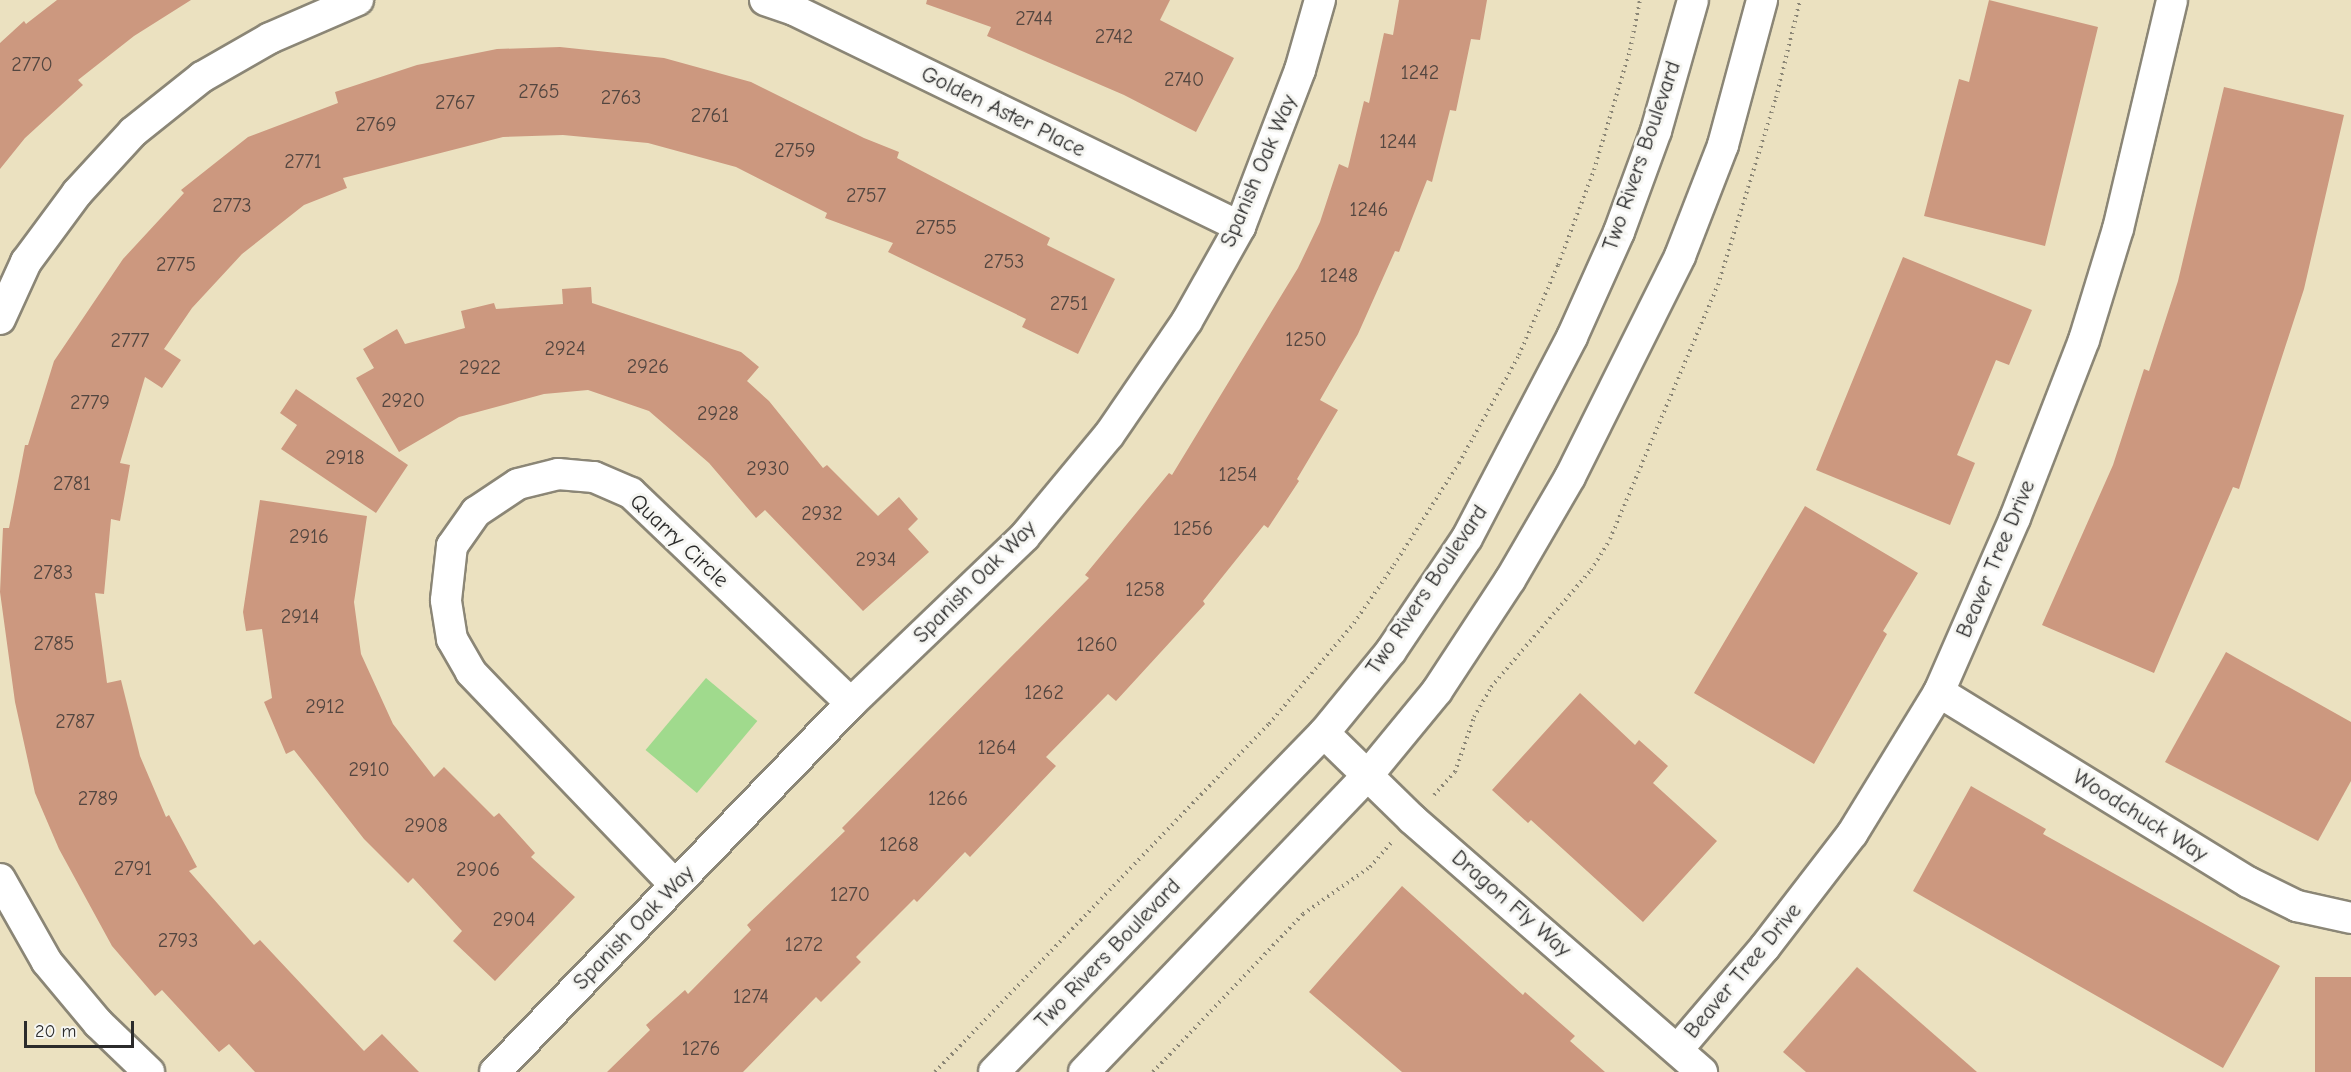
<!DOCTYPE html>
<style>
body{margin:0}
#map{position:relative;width:2351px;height:1072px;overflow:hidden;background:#ebe1c0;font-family:"Comic Neue",sans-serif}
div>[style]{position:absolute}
.green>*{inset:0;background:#a0da8d;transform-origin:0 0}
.building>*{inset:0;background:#cc987f;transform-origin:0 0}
.path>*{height:4px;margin-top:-2px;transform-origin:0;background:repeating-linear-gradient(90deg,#8b8676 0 1.5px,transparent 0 6px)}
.roads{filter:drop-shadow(2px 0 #8b8676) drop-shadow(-2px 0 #8b8676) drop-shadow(0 2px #8b8676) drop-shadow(0 -2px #8b8676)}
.street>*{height:30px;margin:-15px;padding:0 15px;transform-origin:15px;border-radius:15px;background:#fff}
span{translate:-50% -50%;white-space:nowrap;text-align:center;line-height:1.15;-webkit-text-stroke:6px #f6f6f2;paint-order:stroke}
.number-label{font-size:20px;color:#534640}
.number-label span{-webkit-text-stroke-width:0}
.street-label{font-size:22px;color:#2b2b2b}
.scale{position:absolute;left:24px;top:1021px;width:110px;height:27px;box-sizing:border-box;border:3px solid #2b2b2b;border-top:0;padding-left:8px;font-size:18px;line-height:21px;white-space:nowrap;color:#2b2b2b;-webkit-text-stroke:4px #f6f6f2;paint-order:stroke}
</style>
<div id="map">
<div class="green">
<i style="left:706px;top:678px;width:67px;height:94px;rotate:40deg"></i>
</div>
<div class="building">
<i style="clip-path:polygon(57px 0,191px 0,134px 36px,78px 80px,83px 85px,25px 138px,0 169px,0 43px,24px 21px,26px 24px)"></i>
<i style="clip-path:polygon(927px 0,1170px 0,1160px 20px,1234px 58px,1196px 132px,1124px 95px,987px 36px,991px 27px,926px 4px)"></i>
<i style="clip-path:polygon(1399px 0,1487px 0,1480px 40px,1471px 39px,1456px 111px,1450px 110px,1432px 182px,1427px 180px,1399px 252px,1395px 251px,1358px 334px,1320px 400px,1338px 410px,1297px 479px,1299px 481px,1268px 528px,1264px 525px,1203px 601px,1205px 604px,1116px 701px,1108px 694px,1046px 757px,1056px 766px,970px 857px,965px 852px,917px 902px,914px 899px,856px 957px,861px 962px,821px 1002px,816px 997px,743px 1072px,607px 1072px,650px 1030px,646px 1025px,685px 990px,688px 994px,751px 930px,747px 925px,845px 831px,842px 828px,1089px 578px,1085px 575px,1169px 473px,1172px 475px,1298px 268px,1320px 222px,1339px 164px,1348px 168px,1364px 101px,1369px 103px,1384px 33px,1393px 35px)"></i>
<i style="clip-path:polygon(1989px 0,2098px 27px,2045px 246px,1924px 216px,1959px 79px,1969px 82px)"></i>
<i style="clip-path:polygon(560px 47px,664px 58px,751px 82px,864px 138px,899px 152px,897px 158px,1050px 238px,1047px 245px,1115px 279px,1078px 354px,1022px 327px,1026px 319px,888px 252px,893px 243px,825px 218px,827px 213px,736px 167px,648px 143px,563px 135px,503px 137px,343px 178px,347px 188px,304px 205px,242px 254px,192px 308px,164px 349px,181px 360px,162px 388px,145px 377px,120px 463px,130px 465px,120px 521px,111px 519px,104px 594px,95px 593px,107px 683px,121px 680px,140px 756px,166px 817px,169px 815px,197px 867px,189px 871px,254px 945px,260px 940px,364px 1051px,382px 1034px,419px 1072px,255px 1072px,229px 1044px,219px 1052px,162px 990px,155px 996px,112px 946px,59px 849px,35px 793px,15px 702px,0 592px,3px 528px,9px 528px,25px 445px,28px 445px,54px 361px,123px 259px,184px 193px,181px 190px,248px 137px,338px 103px,335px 92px,417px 65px,497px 49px)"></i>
<i style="clip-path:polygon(2224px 87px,2344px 115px,2304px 289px,2239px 489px,2233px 487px,2154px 673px,2042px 625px,2113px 465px,2144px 369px,2149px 371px,2178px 281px)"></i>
<i style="clip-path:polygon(1903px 257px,2032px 310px,2009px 365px,1996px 360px,1957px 455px,1975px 463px,1950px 525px,1816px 470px)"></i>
<i style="clip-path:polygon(591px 287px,592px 303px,741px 352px,759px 367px,747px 381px,769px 401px,823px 468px,827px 465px,878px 516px,899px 497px,918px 519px,908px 529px,929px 552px,863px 611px,765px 510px,756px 518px,709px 463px,649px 411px,588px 390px,544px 394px,459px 417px,399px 452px,356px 378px,374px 368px,363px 349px,397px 329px,405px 344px,465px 328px,461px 311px,494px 303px,496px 309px,563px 304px,562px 289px)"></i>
<i style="clip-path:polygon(296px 389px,408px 465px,376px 513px,281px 449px,297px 425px,280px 413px)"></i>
<i style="clip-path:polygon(260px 500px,367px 516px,354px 602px,361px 654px,393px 724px,434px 777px,444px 767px,494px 817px,499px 813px,535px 853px,531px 857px,575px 897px,495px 981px,453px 941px,462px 931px,413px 878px,408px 883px,364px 839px,294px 750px,286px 754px,264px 702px,272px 698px,262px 629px,246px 631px,243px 612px)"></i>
<i style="clip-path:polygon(1805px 506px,1918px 573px,1883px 631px,1887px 634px,1814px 764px,1694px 693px)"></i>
<i style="clip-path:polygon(2226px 652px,2351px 722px,2351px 781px,2318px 841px,2165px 762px)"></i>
<i style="clip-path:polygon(1580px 693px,1635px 745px,1639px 740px,1668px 766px,1653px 783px,1717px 841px,1643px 922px,1531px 820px,1528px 823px,1492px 790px)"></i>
<i style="clip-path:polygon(1971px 786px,2046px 829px,2043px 834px,2280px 966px,2223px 1068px,1913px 891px)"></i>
<i style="clip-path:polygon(1402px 886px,1523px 995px,1525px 992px,1575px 1036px,1570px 1041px,1605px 1072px,1402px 1072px,1309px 992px)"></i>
<i style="clip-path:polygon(1857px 967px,1977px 1072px,1806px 1072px,1783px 1052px)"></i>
<i style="left:2351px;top:977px;width:95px;height:36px;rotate:90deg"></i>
</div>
<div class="path">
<i style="left:1434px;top:795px;width:31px;rotate:-48deg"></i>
<i style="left:1455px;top:772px;width:58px;rotate:-70.9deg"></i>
<i style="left:1474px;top:717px;width:34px;rotate:-60deg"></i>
<i style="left:1491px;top:687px;width:154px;rotate:-49.5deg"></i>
<i style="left:1591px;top:570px;width:36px;rotate:-58deg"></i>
<i style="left:1610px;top:539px;width:276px;rotate:-67deg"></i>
<i style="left:1718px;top:285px;width:196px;rotate:-72.8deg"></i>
<i style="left:1776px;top:98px;width:101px;rotate:-76.2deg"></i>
<i style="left:935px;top:1072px;width:482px;rotate:-46.2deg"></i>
<i style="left:1269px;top:724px;width:132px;rotate:-49.9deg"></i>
<i style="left:1354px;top:623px;width:70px;rotate:-55.4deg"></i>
<i style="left:1394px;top:565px;width:121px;rotate:-57.5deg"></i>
<i style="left:1459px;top:463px;width:124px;rotate:-60.9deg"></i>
<i style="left:1519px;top:355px;width:98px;rotate:-66.6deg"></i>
<i style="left:1558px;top:265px;width:102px;rotate:-69.2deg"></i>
<i style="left:1594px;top:170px;width:125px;rotate:-73.3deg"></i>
<i style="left:1630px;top:50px;width:51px;rotate:-78.7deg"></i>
<i style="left:1153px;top:1072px;width:218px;rotate:-46.5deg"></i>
<i style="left:1303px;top:914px;width:82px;rotate:-35deg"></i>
<i style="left:1370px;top:867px;width:32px;rotate:-49deg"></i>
</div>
<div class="roads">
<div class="street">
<i style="left:765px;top:0;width:31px;rotate:19deg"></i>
<i style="left:794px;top:10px;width:496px;rotate:25.9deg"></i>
<i style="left:0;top:319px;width:63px;rotate:-65.5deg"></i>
<i style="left:26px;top:262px;width:86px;rotate:-53.5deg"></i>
<i style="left:77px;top:193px;width:83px;rotate:-47.4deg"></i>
<i style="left:133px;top:132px;width:88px;rotate:-38.6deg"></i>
<i style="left:202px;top:77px;width:78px;rotate:-29.8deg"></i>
<i style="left:270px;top:38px;width:96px;rotate:-23.4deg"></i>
<i style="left:1939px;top:692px;width:363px;rotate:31.6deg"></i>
<i style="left:2248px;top:882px;width:55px;rotate:26.1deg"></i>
<i style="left:2297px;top:906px;width:55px;rotate:12.5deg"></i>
<i style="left:1324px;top:733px;width:123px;rotate:44.3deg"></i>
<i style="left:1412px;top:819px;width:385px;rotate:41.1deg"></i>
<i style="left:0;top:879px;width:95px;rotate:60.5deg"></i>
<i style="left:47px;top:962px;width:80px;rotate:50.1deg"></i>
<i style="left:98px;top:1023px;width:71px;rotate:43.9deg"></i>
<i style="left:675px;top:885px;width:295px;rotate:-133.8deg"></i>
<i style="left:471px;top:672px;width:38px;rotate:-120deg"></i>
<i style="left:452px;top:639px;width:39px;rotate:-99deg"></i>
<i style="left:446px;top:600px;width:54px;rotate:-83.7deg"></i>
<i style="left:452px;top:546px;width:42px;rotate:-54.8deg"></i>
<i style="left:476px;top:512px;width:50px;rotate:-33.7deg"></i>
<i style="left:518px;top:484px;width:41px;rotate:-14deg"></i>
<i style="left:558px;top:474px;width:36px;rotate:5deg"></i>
<i style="left:594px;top:477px;width:40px;rotate:23.4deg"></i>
<i style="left:631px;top:493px;width:304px;rotate:43.7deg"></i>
<i style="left:1678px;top:1049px;width:134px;rotate:-49.5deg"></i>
<i style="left:1765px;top:947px;width:143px;rotate:-52.4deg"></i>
<i style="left:1852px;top:834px;width:167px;rotate:-58.5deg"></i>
<i style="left:1939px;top:692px;width:190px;rotate:-66.4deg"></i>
<i style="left:2015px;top:518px;width:191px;rotate:-68.8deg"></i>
<i style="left:2084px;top:340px;width:116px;rotate:-73deg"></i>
<i style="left:2118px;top:229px;width:235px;rotate:-76.7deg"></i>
<i style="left:495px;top:1072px;width:513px;rotate:-46.03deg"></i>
<i style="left:851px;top:703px;width:241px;rotate:-43.8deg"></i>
<i style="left:1025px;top:536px;width:131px;rotate:-50.3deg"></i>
<i style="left:1109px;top:435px;width:138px;rotate:-55.6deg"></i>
<i style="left:1187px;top:321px;width:108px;rotate:-60.6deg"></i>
<i style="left:1240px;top:227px;width:168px;rotate:-69.1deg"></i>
<i style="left:1300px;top:70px;width:73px;rotate:-74.1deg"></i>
<i style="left:994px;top:1072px;width:473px;rotate:-45.8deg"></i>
<i style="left:1324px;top:733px;width:106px;rotate:-50.7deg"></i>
<i style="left:1391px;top:651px;width:136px;rotate:-56.1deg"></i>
<i style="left:1467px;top:538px;width:227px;rotate:-62.4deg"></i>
<i style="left:1572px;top:337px;width:115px;rotate:-65.9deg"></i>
<i style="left:1619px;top:232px;width:108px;rotate:-69.9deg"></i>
<i style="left:1656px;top:131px;width:136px;rotate:-74.2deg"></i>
<i style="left:1084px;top:1072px;width:411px;rotate:-46.3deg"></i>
<i style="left:1368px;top:775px;width:109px;rotate:-50.6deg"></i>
<i style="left:1437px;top:691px;width:133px;rotate:-56.7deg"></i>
<i style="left:1510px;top:580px;width:119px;rotate:-59.8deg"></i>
<i style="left:1570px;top:477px;width:247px;rotate:-63.5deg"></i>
<i style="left:1680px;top:256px;width:119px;rotate:-68.8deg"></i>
<i style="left:1723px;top:145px;width:150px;rotate:-74.9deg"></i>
</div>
</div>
<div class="number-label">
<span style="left:1034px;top:18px">2744</span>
<span style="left:1114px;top:36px">2742</span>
<span style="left:32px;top:64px">2770</span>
<span style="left:1420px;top:72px">1242</span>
<span style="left:1184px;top:79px">2740</span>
<span style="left:539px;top:91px">2765</span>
<span style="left:621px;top:97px">2763</span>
<span style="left:455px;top:102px">2767</span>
<span style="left:710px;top:115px">2761</span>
<span style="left:376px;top:124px">2769</span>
<span style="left:1398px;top:141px">1244</span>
<span style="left:795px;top:150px">2759</span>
<span style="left:303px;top:161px">2771</span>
<span style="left:866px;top:195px">2757</span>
<span style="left:232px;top:205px">2773</span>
<span style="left:1369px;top:209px">1246</span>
<span style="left:936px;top:227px">2755</span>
<span style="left:1004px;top:261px">2753</span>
<span style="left:176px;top:264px">2775</span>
<span style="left:1339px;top:275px">1248</span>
<span style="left:1069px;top:303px">2751</span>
<span style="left:1306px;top:339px">1250</span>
<span style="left:130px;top:340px">2777</span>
<span style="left:565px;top:348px">2924</span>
<span style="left:648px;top:366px">2926</span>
<span style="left:480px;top:367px">2922</span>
<span style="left:403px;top:400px">2920</span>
<span style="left:90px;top:402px">2779</span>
<span style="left:718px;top:413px">2928</span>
<span style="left:345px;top:457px">2918</span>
<span style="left:768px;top:468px">2930</span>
<span style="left:1238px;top:474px">1254</span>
<span style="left:72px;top:483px">2781</span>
<span style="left:822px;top:513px">2932</span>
<span style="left:1193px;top:528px">1256</span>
<span style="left:309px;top:536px">2916</span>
<span style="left:876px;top:559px">2934</span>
<span style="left:53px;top:572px">2783</span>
<span style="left:1145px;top:589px">1258</span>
<span style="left:300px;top:616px">2914</span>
<span style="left:54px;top:643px">2785</span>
<span style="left:1097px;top:644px">1260</span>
<span style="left:1044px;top:692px">1262</span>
<span style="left:325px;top:706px">2912</span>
<span style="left:75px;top:721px">2787</span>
<span style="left:997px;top:747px">1264</span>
<span style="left:369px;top:769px">2910</span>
<span style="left:98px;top:798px">2789</span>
<span style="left:948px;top:798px">1266</span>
<span style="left:426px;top:825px">2908</span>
<span style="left:899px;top:844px">1268</span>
<span style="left:133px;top:868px">2791</span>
<span style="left:478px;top:869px">2906</span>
<span style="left:850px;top:894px">1270</span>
<span style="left:514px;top:919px">2904</span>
<span style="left:178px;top:940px">2793</span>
<span style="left:804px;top:944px">1272</span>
<span style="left:751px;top:996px">1274</span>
<span style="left:701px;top:1048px">1276</span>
</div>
<div class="street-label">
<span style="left:1003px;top:112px;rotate:26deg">Golden Aster Place</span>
<span style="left:1642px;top:156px;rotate:-71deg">Two Rivers Boulevard</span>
<span style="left:1259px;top:171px;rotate:-67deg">Spanish Oak Way</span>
<span style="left:679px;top:541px;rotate:43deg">Quarry Circle</span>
<span style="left:1996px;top:559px;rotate:-67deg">Beaver Tree Drive</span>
<span style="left:975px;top:582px;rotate:-45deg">Spanish Oak Way</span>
<span style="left:1427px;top:590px;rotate:-56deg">Two Rivers Boulevard</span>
<span style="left:2140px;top:816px;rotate:32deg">Woodchuck Way</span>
<span style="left:1511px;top:904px;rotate:41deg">Dragon Fly Way</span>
<span style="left:634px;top:928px;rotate:-46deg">Spanish Oak Way</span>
<span style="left:1108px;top:954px;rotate:-46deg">Two Rivers Boulevard</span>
<span style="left:1743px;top:971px;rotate:-50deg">Beaver Tree Drive</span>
</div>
<div class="scale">20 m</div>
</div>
